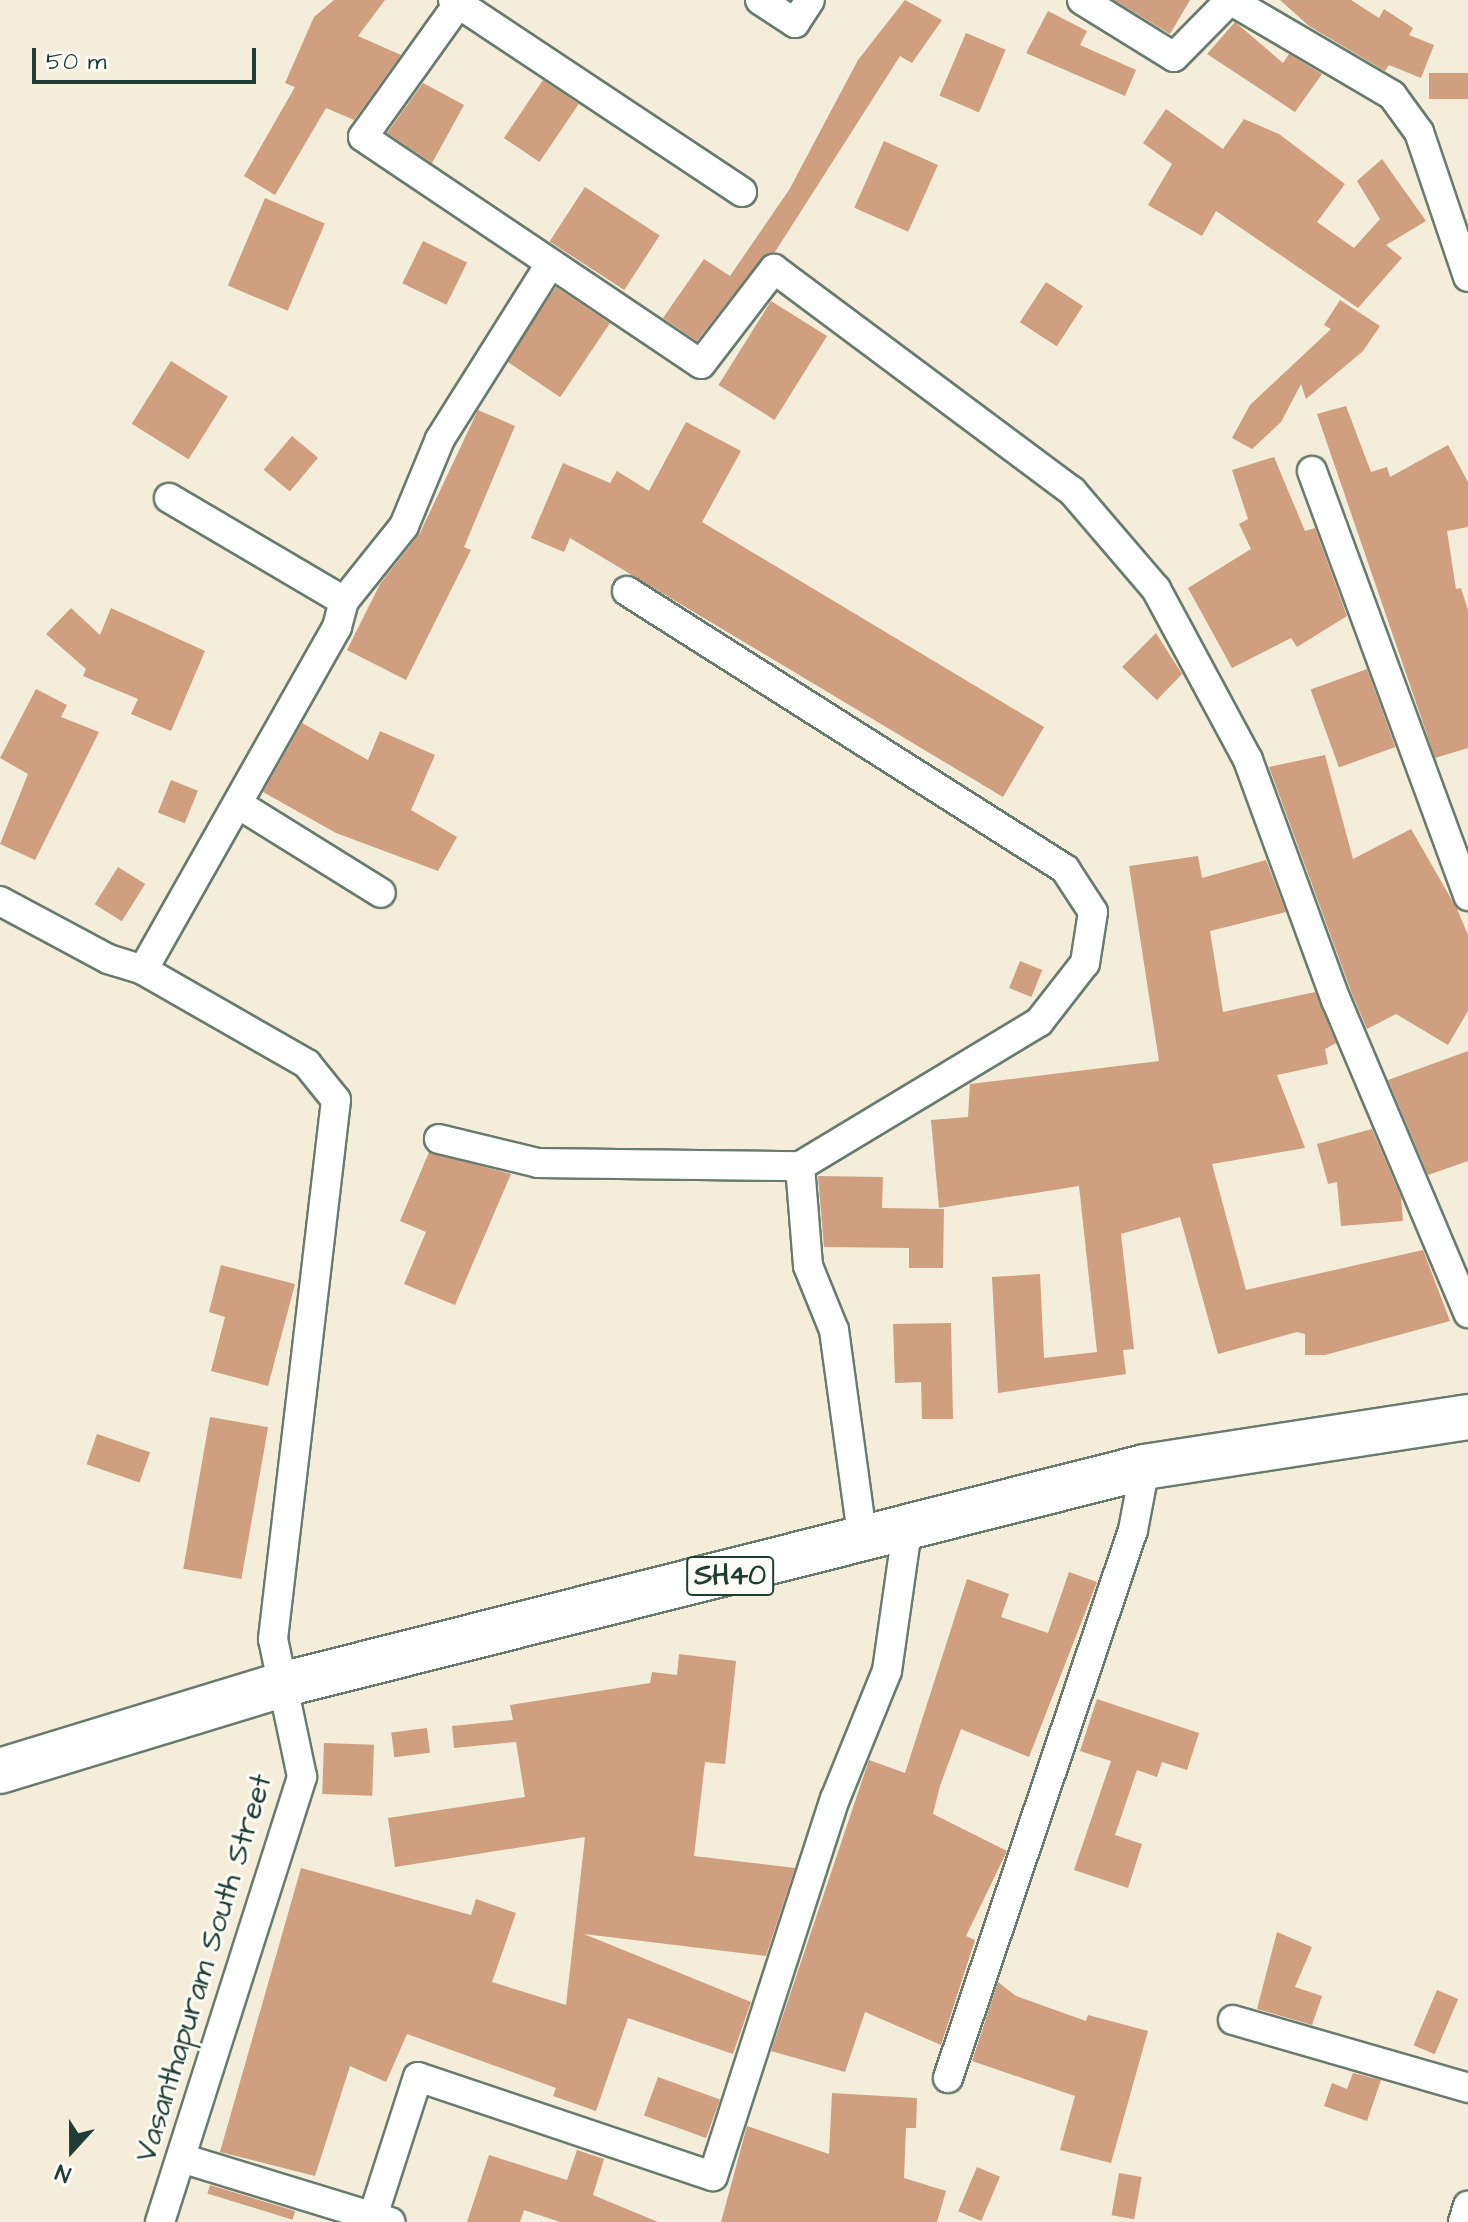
<!DOCTYPE html>
<style>
body{margin:0}
#map{position:relative;width:1468px;height:2222px;overflow:hidden;background:#f3edd9;font-family:"Architects Daughter",sans-serif}
div>[style]{position:absolute}
.building>*{inset:0;background:#cf9f80;transform-origin:0 0}
.roads{filter:drop-shadow(2px 0 #697b6e) drop-shadow(-2px 0 #697b6e) drop-shadow(0 2px #697b6e) drop-shadow(0 -2px #697b6e)}
.street>*{height:28px;margin:-14px;padding:0 14px;transform-origin:14px;border-radius:14px;background:#fff}
.primary>*{height:44px;margin:-22px;padding:0 22px;transform-origin:22px;border-radius:22px;background:#fff}
span{translate:-50% -50%;white-space:nowrap;text-align:center;line-height:1.15;-webkit-text-stroke:6px #fdfcf7;paint-order:stroke}
.shield-label span{padding:2px 6px;background:#fdfcf7;border:2px solid;border-radius:6px;-webkit-text-stroke-width:0}
.shield-label{font-size:28px;color:#1f3d34;font-weight:700}
.street-label{font-size:30px;color:#1f3d34}
.north{position:absolute;left:32px;top:2110px;width:80px;height:80px;-webkit-text-stroke:6px #fdfcf7;paint-order:stroke;rotate:201deg;font-size:22px;font-weight:700;line-height:32px;text-align:center;color:#1f3d34}
.north::after{content:'';display:block;margin:auto;width:28px;height:36px;background:#1f3d34;clip-path:polygon(50% 0,100% 100%,50% 72%,0 100%)}
.scale{position:absolute;left:32px;top:48px;width:224px;height:36px;box-sizing:border-box;border:4px solid #1f3d34;border-top:0;padding-left:10px;font-size:24px;line-height:28px;white-space:nowrap;color:#1f3d34;-webkit-text-stroke:6px #fdfcf7;paint-order:stroke}
</style>
<div id="map">
<div class="building">
<i style="clip-path:polygon(334px 0,385px 0,358px 36px,401px 55px,354px 120px,326px 108px,275px 195px,244px 176px,295px 87px,285px 83px,314px 17px)"></i>
<i style="clip-path:polygon(905px 0,942px 20px,912px 63px,900px 56px,775px 252px,761px 259px,697px 341px,663px 318px,704px 259px,730px 276px,789px 190px,858px 60px)"></i>
<i style="clip-path:polygon(1114px 0,1190px 0,1170px 34px)"></i>
<i style="clip-path:polygon(1280px 0,1351px 0,1379px 18px,1384px 9px,1413px 28px,1409px 35px,1434px 45px,1421px 78px,1389px 65px,1385px 71px,1309px 26px)"></i>
<i style="clip-path:polygon(1048px 11px,1087px 31px,1080px 45px,1136px 70px,1125px 96px,1026px 53px)"></i>
<i style="clip-path:polygon(1235px 22px,1283px 63px,1289px 54px,1322px 74px,1295px 112px,1207px 54px)"></i>
<i style="left:966px;top:33px;width:43px;height:68px;rotate:23deg"></i>
<i style="left:1468px;top:73px;width:26px;height:39px;rotate:90deg"></i>
<i style="left:543px;top:80px;width:43px;height:70px;rotate:34deg"></i>
<i style="clip-path:polygon(423px 83px,464px 105px,432px 163px,387px 133px)"></i>
<i style="clip-path:polygon(1166px 109px,1223px 149px,1244px 119px,1279px 134px,1345px 184px,1317px 222px,1354px 248px,1380px 219px,1357px 181px,1382px 159px,1426px 221px,1386px 245px,1402px 258px,1358px 308px,1216px 211px,1202px 236px,1148px 205px,1172px 164px,1143px 143px)"></i>
<i style="left:884px;top:141px;width:59px;height:73px;rotate:24deg"></i>
<i style="left:585px;top:187px;width:89px;height:65px;rotate:33deg"></i>
<i style="left:265px;top:198px;width:65px;height:95px;rotate:23deg"></i>
<i style="left:423px;top:241px;width:49px;height:47px;rotate:26deg"></i>
<i style="left:1046px;top:282px;width:44px;height:48px;rotate:33deg"></i>
<i style="left:556px;top:287px;width:65px;height:89px;rotate:34deg"></i>
<i style="clip-path:polygon(1340px 300px,1380px 326px,1363px 351px,1306px 399px,1301px 384px,1281px 422px,1252px 449px,1232px 438px,1250px 405px,1331px 329px,1324px 325px)"></i>
<i style="left:771px;top:301px;width:66px;height:99px;rotate:32deg"></i>
<i style="left:171px;top:361px;width:67px;height:74px;rotate:32deg"></i>
<i style="clip-path:polygon(1346px 406px,1371px 472px,1387px 467px,1390px 477px,1448px 445px,1468px 482px,1468px 527px,1447px 531px,1456px 589px,1461px 588px,1468px 610px,1468px 748px,1435px 758px,1317px 414px)"></i>
<i style="clip-path:polygon(478px 410px,515px 426px,464px 547px,471px 550px,406px 680px,347px 650px,380px 584px,420px 533px)"></i>
<i style="clip-path:polygon(686px 422px,741px 451px,702px 522px,1044px 727px,1003px 797px,570px 538px,564px 552px,531px 538px,563px 463px,610px 483px,617px 471px,649px 491px)"></i>
<i style="left:292px;top:436px;width:34px;height:44px;rotate:40deg"></i>
<i style="clip-path:polygon(1274px 457px,1305px 531px,1315px 528px,1347px 616px,1297px 647px,1291px 638px,1232px 668px,1188px 588px,1251px 549px,1239px 524px,1248px 519px,1232px 470px)"></i>
<i style="clip-path:polygon(71px 608px,100px 635px,111px 608px,205px 651px,171px 731px,131px 714px,138px 699px,83px 676px,86px 669px,46px 634px)"></i>
<i style="clip-path:polygon(1156px 633px,1182px 674px,1157px 700px,1122px 667px)"></i>
<i style="left:1367px;top:669px;width:83px;height:60px;rotate:70deg"></i>
<i style="clip-path:polygon(36px 689px,67px 705px,61px 717px,99px 732px,35px 860px,0 844px,28px 774px,0 758px)"></i>
<i style="clip-path:polygon(302px 723px,368px 760px,380px 731px,435px 755px,411px 810px,457px 837px,438px 871px,336px 833px,263px 792px)"></i>
<i style="clip-path:polygon(1325px 755px,1353px 859px,1411px 829px,1457px 909px,1468px 935px,1468px 1011px,1448px 1045px,1396px 1014px,1367px 1029px,1352px 994px,1269px 767px)"></i>
<i style="left:171px;top:780px;width:29px;height:35px;rotate:22deg"></i>
<i style="clip-path:polygon(1198px 856px,1202px 878px,1266px 860px,1286px 912px,1210px 931px,1223px 1012px,1315px 992px,1336px 1043px,1325px 1049px,1328px 1064px,1277px 1075px,1305px 1148px,1212px 1164px,1246px 1290px,1423px 1250px,1450px 1321px,1325px 1355px,1305px 1355px,1305px 1334px,1297px 1332px,1218px 1354px,1180px 1217px,1121px 1234px,1134px 1349px,1123px 1350px,1126px 1374px,998px 1393px,992px 1277px,1040px 1274px,1044px 1358px,1097px 1352px,1079px 1186px,939px 1208px,931px 1120px,968px 1117px,970px 1084px,1159px 1061px,1129px 866px)"></i>
<i style="left:118px;top:867px;width:32px;height:44px;rotate:32deg"></i>
<i style="left:1020px;top:961px;width:24px;height:29px;rotate:22deg"></i>
<i style="clip-path:polygon(1468px 1051px,1468px 1161px,1428px 1175px,1388px 1080px)"></i>
<i style="clip-path:polygon(1372px 1129px,1401px 1197px,1403px 1221px,1341px 1226px,1337px 1182px,1328px 1184px,1317px 1144px)"></i>
<i style="clip-path:polygon(429px 1152px,511px 1174px,455px 1305px,404px 1284px,426px 1232px,400px 1221px)"></i>
<i style="clip-path:polygon(818px 1176px,883px 1177px,882px 1208px,944px 1209px,943px 1268px,909px 1268px,909px 1248px,824px 1247px)"></i>
<i style="clip-path:polygon(221px 1265px,295px 1284px,268px 1386px,211px 1371px,225px 1317px,209px 1312px)"></i>
<i style="clip-path:polygon(951px 1323px,953px 1419px,922px 1419px,921px 1382px,895px 1383px,893px 1324px)"></i>
<i style="left:210px;top:1417px;width:59px;height:154px;rotate:10deg"></i>
<i style="left:97px;top:1434px;width:56px;height:32px;rotate:19deg"></i>
<i style="clip-path:polygon(1069px 1572px,1097px 1582px,1029px 1757px,961px 1729px,940px 1786px,933px 1814px,1007px 1851px,966px 1936px,975px 1940px,941px 2045px,865px 2012px,845px 2072px,771px 2051px,869px 1760px,905px 1773px,967px 1579px,1009px 1594px,1001px 1617px,1048px 1633px)"></i>
<i style="clip-path:polygon(679px 1654px,736px 1661px,725px 1764px,705px 1762px,694px 1856px,795px 1868px,766px 1956px,584px 1934px,751px 2002px,733px 2054px,628px 2018px,596px 2111px,553px 2096px,556px 2088px,407px 2034px,386px 2082px,350px 2066px,315px 2176px,220px 2152px,301px 1868px,471px 1915px,476px 1899px,516px 1913px,492px 1982px,566px 2005px,585px 1837px,395px 1867px,388px 1818px,525px 1797px,516px 1742px,454px 1748px,452px 1726px,513px 1720px,510px 1705px,650px 1683px,652px 1672px,677px 1675px)"></i>
<i style="clip-path:polygon(1097px 1699px,1199px 1733px,1187px 1770px,1162px 1762px,1157px 1777px,1137px 1770px,1115px 1835px,1142px 1844px,1128px 1888px,1074px 1870px,1111px 1761px,1080px 1751px)"></i>
<i style="left:427px;top:1728px;width:25px;height:36px;rotate:83deg"></i>
<i style="left:324px;top:1743px;width:50px;height:51px;rotate:2deg"></i>
<i style="clip-path:polygon(1277px 1932px,1312px 1947px,1295px 1987px,1322px 1996px,1312px 2025px,1257px 2009px)"></i>
<i style="clip-path:polygon(998px 1982px,1016px 1996px,1086px 2021px,1088px 2015px,1148px 2031px,1111px 2163px,1060px 2150px,1075px 2096px,972px 2061px)"></i>
<i style="left:1437px;top:1990px;width:23px;height:60px;rotate:23deg"></i>
<i style="clip-path:polygon(1353px 2073px,1381px 2080px,1367px 2121px,1324px 2106px,1332px 2083px,1347px 2089px)"></i>
<i style="left:658px;top:2077px;width:66px;height:41px;rotate:20deg"></i>
<i style="clip-path:polygon(832px 2093px,917px 2098px,916px 2128px,906px 2128px,904px 2178px,946px 2191px,937px 2222px,721px 2222px,747px 2126px,829px 2154px)"></i>
<i style="clip-path:polygon(577px 2150px,604px 2159px,593px 2195px,658px 2222px,560px 2222px,524px 2210px,520px 2222px,467px 2222px,489px 2155px,567px 2180px)"></i>
<i style="left:977px;top:2167px;width:25px;height:48px;rotate:23deg"></i>
<i style="left:1119px;top:2173px;width:23px;height:43px;rotate:10deg"></i>
<i style="left:210px;top:2185px;width:89px;height:9px;rotate:17deg"></i>
</div>
<div class="roads">
<div class="street">
<i style="left:453px;top:0;width:347px;rotate:33.6deg"></i>
<i style="left:461px;top:0;width:168px;rotate:125.6deg"></i>
<i style="left:363px;top:137px;width:407px;rotate:33.9deg"></i>
<i style="left:701px;top:364px;width:120px;rotate:-52.5deg"></i>
<i style="left:774px;top:269px;width:372px;rotate:36.7deg"></i>
<i style="left:1072px;top:491px;width:129px;rotate:49.4deg"></i>
<i style="left:1156px;top:589px;width:194px;rotate:61.7deg"></i>
<i style="left:1248px;top:760px;width:256px;rotate:69.9deg"></i>
<i style="left:1336px;top:1000px;width:340px;rotate:67.1deg"></i>
<i style="left:760px;top:0;width:42px;rotate:33.3deg"></i>
<i style="left:795px;top:23px;width:27px;rotate:-57deg"></i>
<i style="left:1082px;top:0;width:108px;rotate:31.8deg"></i>
<i style="left:1174px;top:57px;width:80px;rotate:-45.5deg"></i>
<i style="left:1230px;top:0;width:188px;rotate:30.4deg"></i>
<i style="left:1392px;top:95px;width:46px;rotate:53.9deg"></i>
<i style="left:1419px;top:132px;width:153px;rotate:71.3deg"></i>
<i style="left:1312px;top:471px;width:453px;rotate:69.8deg"></i>
<i style="left:169px;top:498px;width:203px;rotate:30.5deg"></i>
<i style="left:627px;top:591px;width:519px;rotate:32.4deg"></i>
<i style="left:1065px;top:869px;width:51px;rotate:56.9deg"></i>
<i style="left:1093px;top:912px;width:52px;rotate:98.9deg"></i>
<i style="left:1085px;top:963px;width:75px;rotate:127.9deg"></i>
<i style="left:1039px;top:1022px;width:279px;rotate:148.9deg"></i>
<i style="left:800px;top:1166px;width:100px;rotate:85.4deg"></i>
<i style="left:808px;top:1266px;width:69px;rotate:67.9deg"></i>
<i style="left:834px;top:1330px;width:215px;rotate:82.2deg"></i>
<i style="left:238px;top:804px;width:168px;rotate:31.9deg"></i>
<i style="left:0;top:901px;width:123px;rotate:28.2deg"></i>
<i style="left:108px;top:959px;width:37px;rotate:17deg"></i>
<i style="left:143px;top:970px;width:189px;rotate:29.8deg"></i>
<i style="left:307px;top:1064px;width:46px;rotate:51.1deg"></i>
<i style="left:336px;top:1100px;width:543px;rotate:96.67deg"></i>
<i style="left:273px;top:1639px;width:141px;rotate:78.1deg"></i>
<i style="left:302px;top:1777px;width:467px;rotate:107.7deg"></i>
<i style="left:143px;top:970px;width:394px;rotate:-60.5deg"></i>
<i style="left:337px;top:627px;width:27px;rotate:-75deg"></i>
<i style="left:344px;top:601px;width:96px;rotate:-51.3deg"></i>
<i style="left:404px;top:526px;width:94px;rotate:-67.5deg"></i>
<i style="left:440px;top:439px;width:204px;rotate:-57.8deg"></i>
<i style="left:439px;top:1139px;width:102px;rotate:13.6deg"></i>
<i style="left:538px;top:1163px;width:262px;rotate:0.7deg"></i>
<i style="left:1233px;top:2020px;width:245px;rotate:16.1deg"></i>
<i style="left:948px;top:2078px;width:578px;rotate:-71.35deg"></i>
<i style="left:1133px;top:1530px;width:64px;rotate:-79.2deg"></i>
<i style="left:181px;top:2158px;width:219px;rotate:17deg"></i>
<i style="left:373px;top:2216px;width:146px;rotate:-72.1deg"></i>
<i style="left:418px;top:2077px;width:311px;rotate:18.6deg"></i>
<i style="left:713px;top:2176px;width:396px;rotate:-72.1deg"></i>
<i style="left:835px;top:1799px;width:138px;rotate:-67.9deg"></i>
<i style="left:887px;top:1671px;width:141px;rotate:-81.9deg"></i>
<i style="left:1463px;top:2222px;width:17px;rotate:-73deg"></i>
</div>
<div class="primary">
<i style="left:0;top:1771px;width:294px;rotate:-17deg"></i>
<i style="left:281px;top:1685px;width:891px;rotate:-14.16deg"></i>
<i style="left:1145px;top:1467px;width:327px;rotate:-8.8deg"></i>
</div>
</div>
<div class="shield-label">
<span style="left:730px;top:1576px">SH40</span>
</div>
<div class="street-label">
<span style="left:204px;top:1968px;rotate:-73deg">Vasanthapuram South Street</span>
</div>
<div class="north">N</div>
<div class="scale">50 m</div>
</div>
